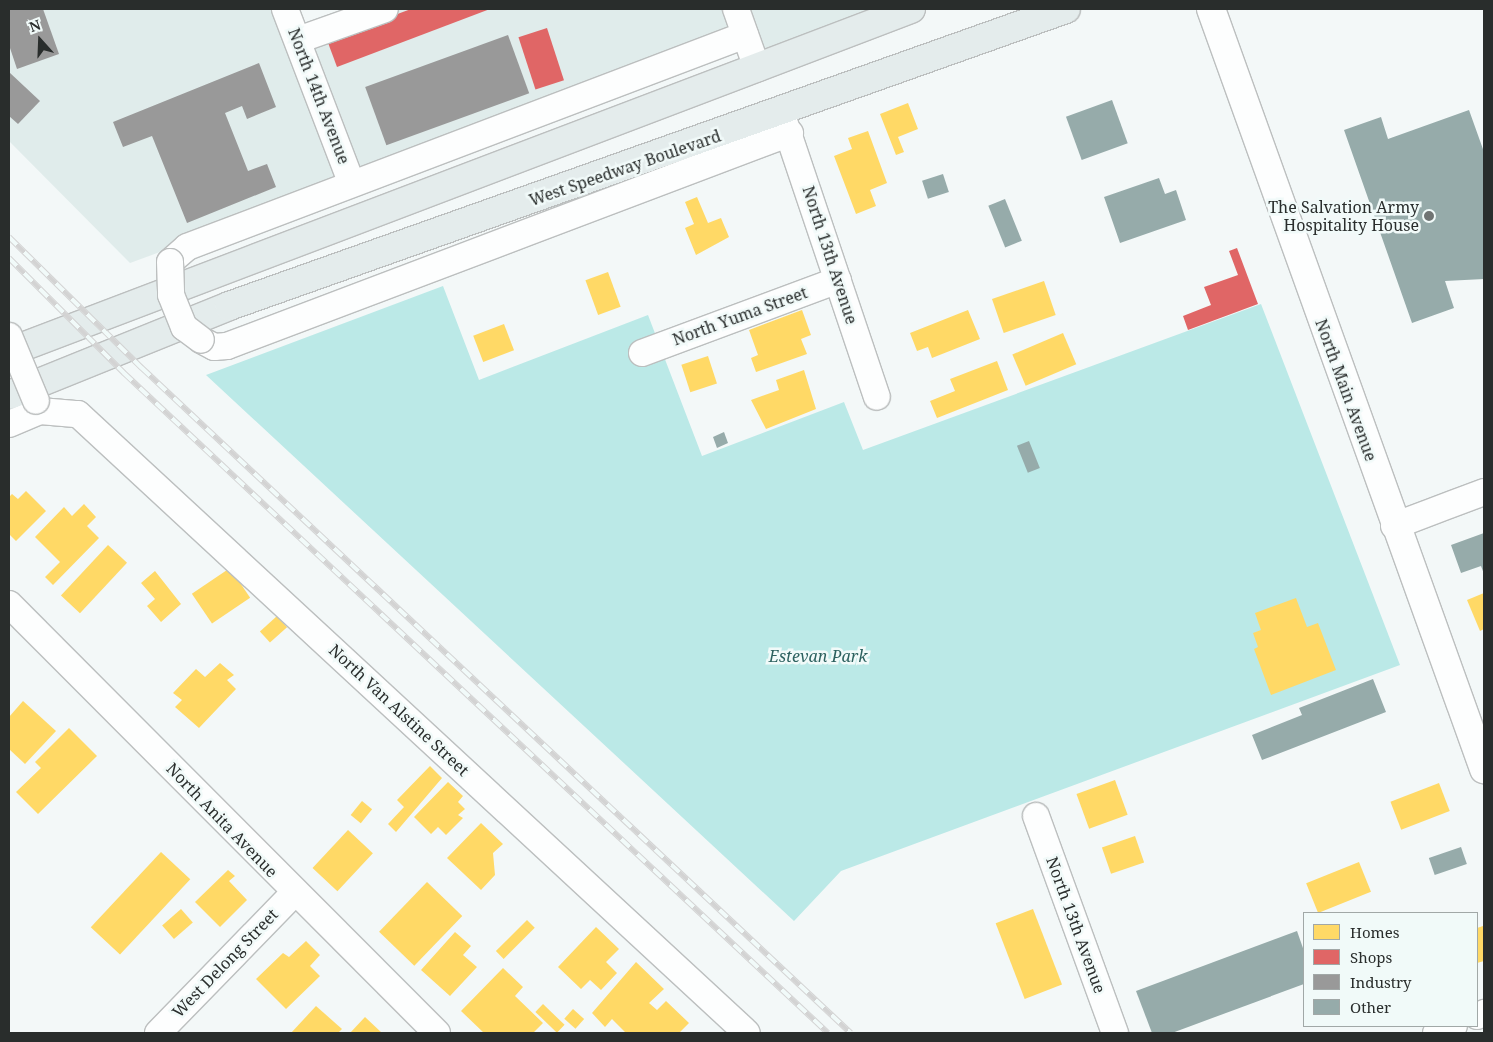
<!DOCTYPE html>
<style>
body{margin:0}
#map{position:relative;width:1493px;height:1042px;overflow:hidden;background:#f3f8f8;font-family:"Noto Serif",serif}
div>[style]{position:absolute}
.built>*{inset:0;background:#e0eceb}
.green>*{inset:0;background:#bbe9e7}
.homes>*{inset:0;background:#ffd966;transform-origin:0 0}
.shops>*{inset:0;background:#e06666;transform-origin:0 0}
.industry>*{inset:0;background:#999;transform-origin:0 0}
.building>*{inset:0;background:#96abaa;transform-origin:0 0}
.roads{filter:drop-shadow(1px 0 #bcbfbf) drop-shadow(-1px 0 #bcbfbf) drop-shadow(0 1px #bcbfbf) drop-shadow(0 -1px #bcbfbf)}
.street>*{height:26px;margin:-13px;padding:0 13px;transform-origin:13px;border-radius:13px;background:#fdfefe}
.secondary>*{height:28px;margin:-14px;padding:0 14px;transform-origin:14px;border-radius:14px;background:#fdfefe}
.primary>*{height:28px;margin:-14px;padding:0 14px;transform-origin:14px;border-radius:14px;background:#e4ecec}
.rail>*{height:5.5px;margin-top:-2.75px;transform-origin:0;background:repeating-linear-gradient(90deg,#f1faf9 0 11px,#d3d3d3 0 22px);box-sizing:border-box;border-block:1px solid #d3d3d3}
.bridges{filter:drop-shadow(1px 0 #bcbfbf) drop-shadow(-1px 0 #bcbfbf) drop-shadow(0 1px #bcbfbf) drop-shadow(0 -1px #bcbfbf)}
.street-bridge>*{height:26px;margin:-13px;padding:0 13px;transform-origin:13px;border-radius:13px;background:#fdfefe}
.dots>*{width:14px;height:14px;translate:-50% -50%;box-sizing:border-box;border:2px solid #f1faf9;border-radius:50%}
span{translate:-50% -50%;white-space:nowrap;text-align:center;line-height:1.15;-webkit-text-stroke:5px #f1faf9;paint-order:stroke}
.street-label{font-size:16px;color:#292d2c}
.poi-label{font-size:16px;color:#292d2c}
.right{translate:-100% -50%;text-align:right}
.park-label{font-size:16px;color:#2c615f;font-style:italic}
.frame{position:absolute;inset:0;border:10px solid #292d2c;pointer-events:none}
.legend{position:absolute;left:1303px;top:912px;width:175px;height:115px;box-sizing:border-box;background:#f1faf9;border:1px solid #a1a8a7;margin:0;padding:6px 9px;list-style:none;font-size:15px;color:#292d2c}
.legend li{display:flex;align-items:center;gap:10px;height:25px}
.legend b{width:25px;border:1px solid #a1a8a7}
.north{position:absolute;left:15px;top:15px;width:50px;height:50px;-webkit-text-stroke:4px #f1faf9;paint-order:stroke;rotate:340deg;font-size:14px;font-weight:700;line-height:20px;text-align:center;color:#292d2c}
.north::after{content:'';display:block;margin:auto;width:18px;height:22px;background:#292d2c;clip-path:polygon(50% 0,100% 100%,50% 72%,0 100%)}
</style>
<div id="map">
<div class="built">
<i style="clip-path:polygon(9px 9px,272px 9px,340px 186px,130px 263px,9px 141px)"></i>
<i style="clip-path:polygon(400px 9px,886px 9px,768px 55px,754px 25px,357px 180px,305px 41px)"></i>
</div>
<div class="green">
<i style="clip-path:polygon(443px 286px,479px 380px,648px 315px,702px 456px,844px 402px,863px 450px,1261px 304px,1400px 665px,841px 871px,794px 921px,206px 375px)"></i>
</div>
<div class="homes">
<i style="clip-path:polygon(908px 103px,918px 129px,898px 137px,904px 152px,896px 155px,880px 114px)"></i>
<i style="clip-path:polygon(868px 131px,887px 183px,870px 190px,876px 206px,856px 214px,834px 156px,852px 149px,848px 138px)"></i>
<i style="clip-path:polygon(697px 197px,708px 223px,721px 218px,729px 237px,696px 255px,685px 228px,694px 224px,685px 202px)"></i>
<i style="left:608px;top:272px;width:37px;height:24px;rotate:70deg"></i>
<i style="left:1044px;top:281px;width:36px;height:55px;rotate:71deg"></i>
<i style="clip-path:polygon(802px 310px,811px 335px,801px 339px,807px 354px,756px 372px,751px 358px,758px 355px,749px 330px)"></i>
<i style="clip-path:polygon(968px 310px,980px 339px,932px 358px,928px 347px,917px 351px,910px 333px)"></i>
<i style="left:504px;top:324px;width:28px;height:33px;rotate:69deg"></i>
<i style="left:1063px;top:333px;width:34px;height:55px;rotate:67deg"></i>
<i style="left:708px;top:356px;width:29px;height:28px;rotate:72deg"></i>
<i style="clip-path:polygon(997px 361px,1008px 390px,937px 418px,930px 401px,955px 391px,950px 379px)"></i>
<i style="clip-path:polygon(804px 370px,816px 409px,766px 429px,751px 400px,779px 390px,776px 380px)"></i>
<i style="clip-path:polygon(26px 491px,46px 511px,16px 541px,9px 534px,9px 497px,12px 494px,18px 499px)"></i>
<i style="clip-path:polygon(84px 504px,96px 517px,87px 526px,99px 538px,53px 585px,45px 577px,60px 562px,35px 537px,64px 507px,72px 516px)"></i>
<i style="left:108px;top:545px;width:26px;height:69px;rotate:43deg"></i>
<i style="left:230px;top:568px;width:36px;height:46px;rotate:56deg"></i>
<i style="clip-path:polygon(155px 571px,181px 604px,161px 622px,147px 606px,155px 599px,141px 583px)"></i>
<i style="clip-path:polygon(1484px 593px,1484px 629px,1480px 631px,1467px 600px)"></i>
<i style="clip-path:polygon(1296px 598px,1307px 627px,1318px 623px,1336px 670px,1271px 695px,1254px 649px,1258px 647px,1253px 633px,1261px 630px,1255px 613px)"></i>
<i style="left:277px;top:616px;width:15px;height:23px;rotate:48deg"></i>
<i style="clip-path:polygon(220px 663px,234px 675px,227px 680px,236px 689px,199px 728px,175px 707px,182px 700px,173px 693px,196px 669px,205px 677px)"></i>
<i style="clip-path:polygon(23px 701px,56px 731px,25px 764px,9px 749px,9px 717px)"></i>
<i style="clip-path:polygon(69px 728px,97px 756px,38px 814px,16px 792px,41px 768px,35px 762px)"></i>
<i style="clip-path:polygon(430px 766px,442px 778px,396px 832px,388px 824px,404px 807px,397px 800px)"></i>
<i style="left:1115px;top:780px;width:37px;height:41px;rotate:70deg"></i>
<i style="clip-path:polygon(448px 782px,463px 796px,458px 802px,465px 809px,458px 815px,463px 818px,446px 835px,438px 827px,431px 834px,414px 817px)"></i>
<i style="left:1439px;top:783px;width:30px;height:52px;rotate:69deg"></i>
<i style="left:362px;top:801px;width:13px;height:18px;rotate:39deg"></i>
<i style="clip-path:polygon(481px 823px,503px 844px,493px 853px,495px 875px,481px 890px,447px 858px)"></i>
<i style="left:348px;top:830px;width:34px;height:52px;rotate:43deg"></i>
<i style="left:1135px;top:836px;width:28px;height:35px;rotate:71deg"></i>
<i style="left:161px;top:852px;width:40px;height:103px;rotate:43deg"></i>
<i style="left:1359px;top:862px;width:32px;height:57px;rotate:68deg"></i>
<i style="clip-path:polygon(228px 870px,235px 876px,229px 881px,247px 900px,220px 927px,195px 902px)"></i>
<i style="left:427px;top:882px;width:49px;height:69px;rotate:44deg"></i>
<i style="left:181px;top:909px;width:18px;height:25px;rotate:49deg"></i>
<i style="left:1033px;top:909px;width:81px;height:40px;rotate:69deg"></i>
<i style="left:527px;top:920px;width:11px;height:44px;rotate:45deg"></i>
<i style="clip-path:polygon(1483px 926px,1484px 961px,1477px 963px,1477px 928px)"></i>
<i style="clip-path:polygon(596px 927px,619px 949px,606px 962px,617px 973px,601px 990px,590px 980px,581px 989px,558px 967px)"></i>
<i style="clip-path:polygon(455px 932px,471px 946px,463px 955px,477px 967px,450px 996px,421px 970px)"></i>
<i style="clip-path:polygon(306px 941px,320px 955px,310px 966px,320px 976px,286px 1009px,256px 979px,283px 953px,289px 957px)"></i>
<i style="clip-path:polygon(636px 962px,664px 989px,649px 1003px,657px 1010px,666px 1001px,689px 1023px,679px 1033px,626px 1033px,612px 1019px,605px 1027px,592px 1013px)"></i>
<i style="clip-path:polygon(503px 968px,523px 987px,515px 996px,543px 1023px,533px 1033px,484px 1033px,461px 1011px)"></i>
<i style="left:543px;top:1004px;width:30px;height:11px;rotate:44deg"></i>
<i style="clip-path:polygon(316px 1006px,342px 1029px,338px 1033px,291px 1033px)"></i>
<i style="left:573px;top:1009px;width:15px;height:13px;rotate:42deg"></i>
<i style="clip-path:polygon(365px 1017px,382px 1033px,350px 1033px)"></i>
</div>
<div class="shops">
<i style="clip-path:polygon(411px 9px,490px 9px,337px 67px,327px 40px)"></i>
<i style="left:547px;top:28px;width:55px;height:30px;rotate:72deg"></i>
<i style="clip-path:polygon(1237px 248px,1258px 304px,1188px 330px,1183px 316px,1211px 305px,1204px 287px,1238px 275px,1229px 251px)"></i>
</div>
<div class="industry">
<i style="clip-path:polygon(9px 9px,43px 9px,59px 54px,17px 69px,9px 45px)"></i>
<i style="left:508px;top:35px;width:62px;height:152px;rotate:70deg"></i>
<i style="clip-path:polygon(259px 63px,276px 107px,247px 119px,242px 106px,225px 113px,248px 171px,267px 164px,276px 187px,187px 223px,152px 136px,123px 147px,113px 122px)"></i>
<i style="clip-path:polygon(9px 72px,40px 101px,18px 124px,9px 116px)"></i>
</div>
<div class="building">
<i style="left:1112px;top:100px;width:46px;height:49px;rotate:70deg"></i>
<i style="clip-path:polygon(1469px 110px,1484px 152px,1484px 279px,1445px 281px,1454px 308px,1412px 323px,1344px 130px,1381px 117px,1388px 139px)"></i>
<i style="left:943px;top:174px;width:19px;height:22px;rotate:72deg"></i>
<i style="clip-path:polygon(1159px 178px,1165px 194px,1176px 190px,1186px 220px,1120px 243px,1104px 197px)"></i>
<i style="left:1005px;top:199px;width:45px;height:18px;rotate:68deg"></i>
<i style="clip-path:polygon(724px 432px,728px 443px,717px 448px,713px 437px)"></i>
<i style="left:1029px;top:441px;width:29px;height:13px;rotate:68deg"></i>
<i style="clip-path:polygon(1484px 533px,1484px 574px,1481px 566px,1461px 573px,1451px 545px)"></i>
<i style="clip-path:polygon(1373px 679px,1386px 712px,1262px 760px,1252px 735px,1302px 715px,1299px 708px)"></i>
<i style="left:1461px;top:847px;width:18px;height:34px;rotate:71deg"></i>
<i style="clip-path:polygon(1297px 931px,1304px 951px,1304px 984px,1172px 1033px,1152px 1033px,1136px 991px)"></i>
</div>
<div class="roads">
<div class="street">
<i style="left:285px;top:9px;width:187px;rotate:69.1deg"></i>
<i style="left:736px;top:9px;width:63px;rotate:70.4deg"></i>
<i style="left:298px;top:40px;width:92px;rotate:-19.6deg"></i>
<i style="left:783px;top:118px;width:294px;rotate:71.4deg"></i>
<i style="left:170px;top:262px;width:23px;rotate:-41deg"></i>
<i style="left:187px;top:247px;width:597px;rotate:-20.8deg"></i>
<i style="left:201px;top:340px;width:15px;rotate:28deg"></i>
<i style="left:214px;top:347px;width:13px;rotate:-4deg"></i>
<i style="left:227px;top:346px;width:602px;rotate:-20.72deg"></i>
<i style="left:642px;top:353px;width:209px;rotate:-20.4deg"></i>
<i style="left:9px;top:424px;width:34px;rotate:-23deg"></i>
<i style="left:40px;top:411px;width:38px;rotate:5deg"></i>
<i style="left:78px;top:414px;width:911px;rotate:42.78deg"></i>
<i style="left:1394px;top:526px;width:96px;rotate:-20.7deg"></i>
<i style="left:9px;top:604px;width:606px;rotate:45.07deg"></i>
<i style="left:1036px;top:816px;width:231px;rotate:70deg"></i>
<i style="left:1477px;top:1016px;width:8px;rotate:-23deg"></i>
<i style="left:158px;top:1033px;width:194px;rotate:-45.8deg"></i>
<i style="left:1436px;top:1033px;width:19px;rotate:-21deg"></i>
</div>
<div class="secondary">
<i style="left:1211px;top:9px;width:808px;rotate:70.24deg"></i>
</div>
<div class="primary">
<i style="left:9px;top:352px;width:965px;rotate:-20.82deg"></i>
<i style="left:9px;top:395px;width:237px;rotate:-22deg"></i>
<i style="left:229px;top:306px;width:888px;rotate:-19.54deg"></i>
</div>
</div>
<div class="rail">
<i style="left:9px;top:237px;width:187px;rotate:44.6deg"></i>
<i style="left:142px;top:368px;width:972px;rotate:43.17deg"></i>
<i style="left:9px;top:258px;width:163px;rotate:45deg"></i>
<i style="left:124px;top:373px;width:965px;rotate:43.15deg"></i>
</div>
<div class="bridges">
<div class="street-bridge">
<i style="left:170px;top:262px;width:33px;rotate:88deg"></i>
<i style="left:171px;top:295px;width:35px;rotate:68deg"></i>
<i style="left:184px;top:327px;width:21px;rotate:37deg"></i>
<i style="left:9px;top:336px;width:70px;rotate:67.4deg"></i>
</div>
</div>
<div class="dots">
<i style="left:1429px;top:216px;background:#707473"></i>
</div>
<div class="street-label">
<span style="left:319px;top:96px;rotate:69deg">North 14th Avenue</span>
<span style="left:625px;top:168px;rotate:-19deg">West Speedway Boulevard</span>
<span style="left:830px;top:255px;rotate:72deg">North 13th Avenue</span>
<span style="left:740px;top:316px;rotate:-20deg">North Yuma Street</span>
<span style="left:1346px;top:390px;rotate:70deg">North Main Avenue</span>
<span style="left:399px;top:710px;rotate:43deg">North Van Alstine Street</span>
<span style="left:222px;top:820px;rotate:46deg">North Anita Avenue</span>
<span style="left:1076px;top:925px;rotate:70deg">North 13th Avenue</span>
<span style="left:225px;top:963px;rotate:-46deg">West Delong Street</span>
</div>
<div class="poi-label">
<span class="right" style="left:1419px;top:216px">The Salvation Army<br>Hospitality House</span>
</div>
<div class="park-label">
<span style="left:818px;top:656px">Estevan Park</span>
</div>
<div class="frame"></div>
<ul class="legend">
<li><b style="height:14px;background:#ffd966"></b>Homes</li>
<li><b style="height:14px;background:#e06666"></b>Shops</li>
<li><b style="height:14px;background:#999"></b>Industry</li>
<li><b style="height:14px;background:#96abaa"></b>Other</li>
</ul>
<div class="north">N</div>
</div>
